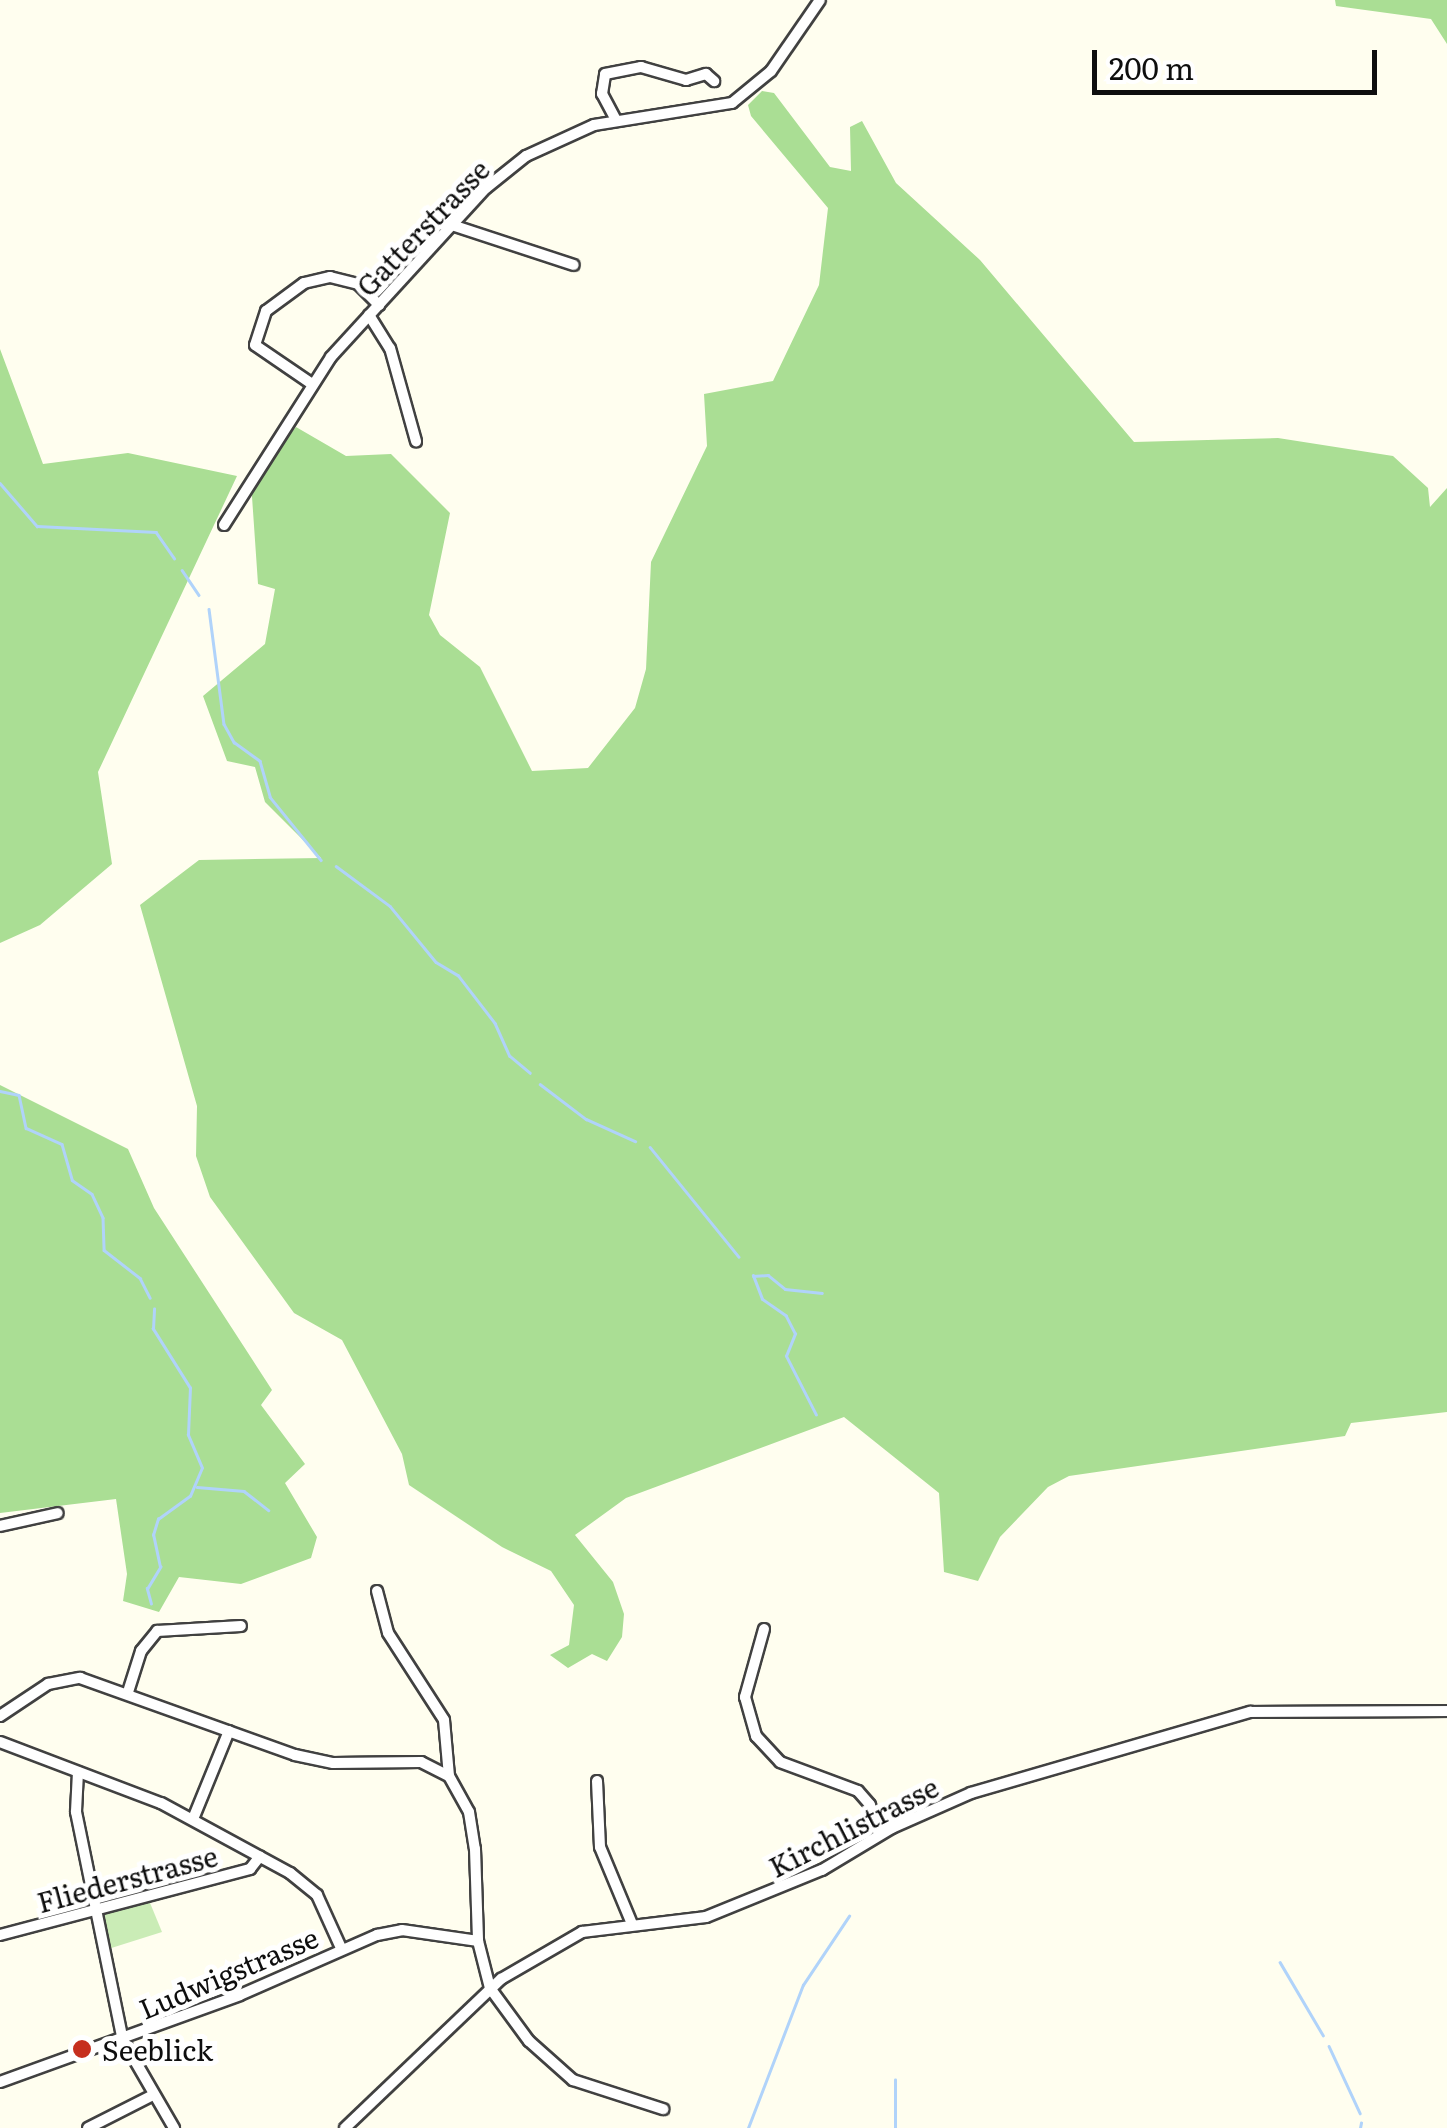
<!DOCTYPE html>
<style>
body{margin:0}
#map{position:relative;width:1447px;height:2128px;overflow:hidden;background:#fffeef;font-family:Literata,serif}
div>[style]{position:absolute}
.green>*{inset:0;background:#caecb6}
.forest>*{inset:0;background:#aade94}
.stream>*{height:2.5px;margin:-1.25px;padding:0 1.25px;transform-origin:1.25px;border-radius:1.25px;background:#b0d3fa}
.roads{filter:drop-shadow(2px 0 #414141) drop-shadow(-2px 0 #414141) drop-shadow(0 2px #414141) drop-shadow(0 -2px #414141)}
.minor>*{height:10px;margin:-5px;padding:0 5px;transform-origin:5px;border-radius:5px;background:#fff}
.dots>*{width:28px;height:28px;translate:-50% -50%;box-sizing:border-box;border:5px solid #fff;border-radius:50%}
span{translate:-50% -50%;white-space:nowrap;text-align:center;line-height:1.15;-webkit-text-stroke:10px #fff;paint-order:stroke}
.street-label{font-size:28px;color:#0e0e0e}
.poi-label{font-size:28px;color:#0e0e0e}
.left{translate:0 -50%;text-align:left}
.scale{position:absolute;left:1092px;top:50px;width:285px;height:45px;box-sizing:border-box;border:5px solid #0e0e0e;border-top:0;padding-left:12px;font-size:30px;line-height:35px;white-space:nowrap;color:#0e0e0e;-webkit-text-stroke:8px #fff;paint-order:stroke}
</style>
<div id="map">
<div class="green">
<i style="clip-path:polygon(148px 1898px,162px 1932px,105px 1950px,96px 1910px)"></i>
</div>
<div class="forest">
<i style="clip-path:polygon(1335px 0,1447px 0,1447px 44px,1431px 19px,1336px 6px)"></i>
<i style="clip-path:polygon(762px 91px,774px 93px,830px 167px,851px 171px,850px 127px,862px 121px,896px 183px,980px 260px,1134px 442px,1278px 438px,1393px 456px,1428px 488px,1430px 507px,1447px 488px,1447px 1412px,1351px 1423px,1345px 1436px,1069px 1476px,1048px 1487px,1000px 1537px,978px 1581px,944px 1572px,939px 1493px,844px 1417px,626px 1498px,575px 1535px,613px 1582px,624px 1614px,622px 1637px,607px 1661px,592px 1654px,568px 1668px,550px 1655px,569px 1645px,574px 1605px,551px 1571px,502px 1547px,409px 1485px,402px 1454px,342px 1340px,294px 1313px,210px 1197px,196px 1156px,197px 1106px,140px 905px,199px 860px,321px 858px,265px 802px,255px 767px,227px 761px,203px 696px,265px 644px,275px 589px,258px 584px,251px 482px,296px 427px,346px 456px,391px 454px,450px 513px,429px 615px,440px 635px,480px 667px,532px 771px,588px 768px,635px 708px,646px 669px,651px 562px,707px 446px,704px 394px,773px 381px,819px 285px,828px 208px,751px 116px,748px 105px)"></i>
<i style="clip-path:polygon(0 349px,43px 464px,128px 453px,237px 476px,98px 772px,112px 864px,40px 925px,0 943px)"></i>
<i style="clip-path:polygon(0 1085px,128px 1149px,154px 1208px,272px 1390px,261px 1405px,305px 1464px,285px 1483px,317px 1537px,311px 1558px,241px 1584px,179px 1577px,159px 1612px,123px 1601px,127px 1574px,116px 1499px,0 1513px)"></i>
</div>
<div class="stream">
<i style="left:0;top:483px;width:57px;rotate:49.3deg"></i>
<i style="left:37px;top:526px;width:119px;rotate:2.9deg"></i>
<i style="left:156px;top:532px;width:32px;rotate:55deg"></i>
<i style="left:182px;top:570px;width:30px;rotate:56deg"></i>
<i style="left:209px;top:609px;width:116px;rotate:82.6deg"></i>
<i style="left:224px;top:724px;width:21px;rotate:61deg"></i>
<i style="left:234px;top:742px;width:32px;rotate:36deg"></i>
<i style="left:260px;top:761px;width:37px;rotate:74deg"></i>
<i style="left:270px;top:797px;width:81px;rotate:51deg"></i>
<i style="left:336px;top:866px;width:67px;rotate:36.5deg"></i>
<i style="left:390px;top:906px;width:72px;rotate:50.6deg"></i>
<i style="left:436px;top:962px;width:26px;rotate:31deg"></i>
<i style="left:458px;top:975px;width:61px;rotate:52.4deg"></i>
<i style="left:495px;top:1023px;width:36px;rotate:66deg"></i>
<i style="left:510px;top:1056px;width:26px;rotate:40deg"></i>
<i style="left:540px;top:1084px;width:58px;rotate:37.3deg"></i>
<i style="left:586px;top:1119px;width:54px;rotate:24.2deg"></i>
<i style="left:0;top:1091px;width:19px;rotate:12deg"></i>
<i style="left:19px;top:1095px;width:34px;rotate:78deg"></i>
<i style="left:26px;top:1128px;width:39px;rotate:24deg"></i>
<i style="left:62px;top:1144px;width:37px;rotate:74deg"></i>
<i style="left:72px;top:1180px;width:24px;rotate:35deg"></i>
<i style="left:92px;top:1194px;width:26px;rotate:65deg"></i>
<i style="left:103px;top:1218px;width:32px;rotate:88deg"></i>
<i style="left:104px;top:1250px;width:46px;rotate:37.9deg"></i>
<i style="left:140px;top:1278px;width:22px;rotate:63deg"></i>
<i style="left:650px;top:1147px;width:141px;rotate:51deg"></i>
<i style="left:816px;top:1415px;width:66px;rotate:-117deg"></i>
<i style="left:786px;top:1356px;width:24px;rotate:-68deg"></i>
<i style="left:795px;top:1334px;width:20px;rotate:-117deg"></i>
<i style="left:786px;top:1316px;width:29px;rotate:-145deg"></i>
<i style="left:762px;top:1299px;width:25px;rotate:-111deg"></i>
<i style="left:753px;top:1276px;width:15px;rotate:-4deg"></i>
<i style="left:768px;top:1275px;width:22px;rotate:39deg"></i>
<i style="left:785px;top:1289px;width:37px;rotate:6deg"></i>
<i style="left:197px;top:1487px;width:47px;rotate:4.9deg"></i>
<i style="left:244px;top:1491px;width:31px;rotate:38deg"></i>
<i style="left:151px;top:1604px;width:16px;rotate:-105deg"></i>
<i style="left:147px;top:1589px;width:26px;rotate:-59deg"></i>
<i style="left:160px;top:1567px;width:33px;rotate:-102deg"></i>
<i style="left:153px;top:1535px;width:17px;rotate:-73deg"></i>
<i style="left:158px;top:1519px;width:39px;rotate:-36deg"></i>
<i style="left:190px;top:1496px;width:30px;rotate:-67deg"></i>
<i style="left:202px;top:1468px;width:36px;rotate:-113deg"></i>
<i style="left:188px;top:1435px;width:47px;rotate:-87.6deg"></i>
<i style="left:190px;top:1388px;width:70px;rotate:-122.1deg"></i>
<i style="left:153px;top:1329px;width:20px;rotate:-87deg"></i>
<i style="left:1280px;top:1962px;width:85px;rotate:59.5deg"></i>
<i style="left:1329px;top:2046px;width:74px;rotate:65.2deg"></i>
<i style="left:748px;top:2128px;width:153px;rotate:-69deg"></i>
<i style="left:803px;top:1985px;width:83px;rotate:-56.3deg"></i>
<i style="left:895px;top:2128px;width:48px;rotate:-90deg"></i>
<i style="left:1360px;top:2128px;width:5px;rotate:-79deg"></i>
</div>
<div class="roads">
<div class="minor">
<i style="left:616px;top:120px;width:30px;rotate:-118deg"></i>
<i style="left:602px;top:94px;width:20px;rotate:-81deg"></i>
<i style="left:605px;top:74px;width:37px;rotate:-11deg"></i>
<i style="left:641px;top:67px;width:47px;rotate:16.1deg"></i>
<i style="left:686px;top:80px;width:21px;rotate:-17deg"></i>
<i style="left:706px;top:74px;width:11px;rotate:41deg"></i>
<i style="left:452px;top:225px;width:128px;rotate:18.2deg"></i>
<i style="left:369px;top:315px;width:39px;rotate:58deg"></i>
<i style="left:390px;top:348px;width:97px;rotate:74.4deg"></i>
<i style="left:312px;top:384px;width:69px;rotate:-145.6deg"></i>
<i style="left:255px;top:345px;width:36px;rotate:-72deg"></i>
<i style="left:266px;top:311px;width:47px;rotate:-36.4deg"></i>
<i style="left:304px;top:283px;width:27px;rotate:-13deg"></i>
<i style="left:330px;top:277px;width:29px;rotate:14deg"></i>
<i style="left:358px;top:284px;width:30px;rotate:45deg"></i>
<i style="left:224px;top:525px;width:199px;rotate:-57.5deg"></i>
<i style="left:331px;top:357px;width:229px;rotate:-47.5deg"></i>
<i style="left:486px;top:188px;width:51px;rotate:-38.7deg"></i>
<i style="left:526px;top:156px;width:75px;rotate:-24.5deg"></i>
<i style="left:594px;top:125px;width:140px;rotate:-9.1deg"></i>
<i style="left:732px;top:103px;width:50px;rotate:-39.4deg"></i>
<i style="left:771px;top:71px;width:86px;rotate:-55.4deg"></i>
<i style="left:0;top:1526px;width:59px;rotate:-12.6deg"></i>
<i style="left:377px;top:1591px;width:43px;rotate:75.3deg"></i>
<i style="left:388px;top:1633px;width:103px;rotate:57.2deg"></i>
<i style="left:444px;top:1720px;width:56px;rotate:84.9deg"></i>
<i style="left:449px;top:1776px;width:41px;rotate:60.9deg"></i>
<i style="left:469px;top:1812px;width:37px;rotate:81deg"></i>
<i style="left:475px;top:1849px;width:92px;rotate:88.1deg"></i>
<i style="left:478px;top:1941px;width:49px;rotate:75.7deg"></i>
<i style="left:490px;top:1988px;width:66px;rotate:53.7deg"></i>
<i style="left:529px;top:2041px;width:59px;rotate:41.6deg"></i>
<i style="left:573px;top:2080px;width:95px;rotate:17.9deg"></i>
<i style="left:764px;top:1629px;width:71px;rotate:105.6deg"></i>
<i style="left:745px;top:1697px;width:41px;rotate:74.2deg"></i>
<i style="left:756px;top:1736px;width:35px;rotate:47deg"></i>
<i style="left:780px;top:1762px;width:83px;rotate:20.4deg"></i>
<i style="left:858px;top:1791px;width:18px;rotate:49deg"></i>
<i style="left:870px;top:1805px;width:31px;rotate:73deg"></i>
<i style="left:128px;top:1692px;width:43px;rotate:-72.4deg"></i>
<i style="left:141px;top:1651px;width:26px;rotate:-51deg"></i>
<i style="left:157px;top:1631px;width:84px;rotate:-3.4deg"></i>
<i style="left:0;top:1716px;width:58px;rotate:-33.7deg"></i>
<i style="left:48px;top:1684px;width:33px;rotate:-11deg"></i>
<i style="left:80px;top:1678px;width:228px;rotate:19.7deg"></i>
<i style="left:295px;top:1755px;width:39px;rotate:12deg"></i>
<i style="left:333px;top:1763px;width:88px;rotate:-0.7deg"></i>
<i style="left:421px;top:1762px;width:31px;rotate:27deg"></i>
<i style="left:0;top:1742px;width:172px;rotate:20.8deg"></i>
<i style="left:161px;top:1803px;width:147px;rotate:28.5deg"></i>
<i style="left:290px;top:1873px;width:35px;rotate:39deg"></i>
<i style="left:317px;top:1895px;width:58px;rotate:65.6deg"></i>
<i style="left:78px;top:1772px;width:40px;rotate:92.9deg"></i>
<i style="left:76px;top:1812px;width:233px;rotate:78.4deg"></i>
<i style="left:123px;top:2040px;width:102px;rotate:59.9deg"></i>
<i style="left:597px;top:1781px;width:66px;rotate:87.4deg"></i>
<i style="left:600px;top:1847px;width:83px;rotate:67.4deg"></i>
<i style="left:193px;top:1819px;width:95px;rotate:-67.8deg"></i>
<i style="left:0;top:1935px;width:259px;rotate:-14.8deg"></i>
<i style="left:250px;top:1869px;width:16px;rotate:-52deg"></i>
<i style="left:0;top:2082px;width:255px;rotate:-19.9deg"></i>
<i style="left:240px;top:1995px;width:150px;rotate:-23.7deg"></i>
<i style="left:377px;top:1935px;width:25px;rotate:-11deg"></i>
<i style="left:402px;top:1930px;width:77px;rotate:8.2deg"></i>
<i style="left:88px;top:2128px;width:71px;rotate:-26.9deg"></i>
<i style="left:345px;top:2128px;width:216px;rotate:-43.7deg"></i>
<i style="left:501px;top:1979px;width:94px;rotate:-30.1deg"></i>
<i style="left:582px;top:1932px;width:125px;rotate:-6.9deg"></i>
<i style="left:706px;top:1917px;width:125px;rotate:-22.1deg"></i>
<i style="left:822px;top:1870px;width:82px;rotate:-31deg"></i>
<i style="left:892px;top:1828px;width:86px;rotate:-23.9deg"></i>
<i style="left:971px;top:1793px;width:291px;rotate:-16.2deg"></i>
<i style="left:1250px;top:1712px;width:197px;rotate:-0.3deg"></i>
</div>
</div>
<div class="dots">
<i style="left:82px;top:2049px;background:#c62f1e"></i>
</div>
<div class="street-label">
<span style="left:422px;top:227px;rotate:-46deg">Gatterstrasse</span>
<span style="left:853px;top:1826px;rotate:-27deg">Kirchlistrasse</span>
<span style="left:127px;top:1878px;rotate:-15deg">Fliederstrasse</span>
<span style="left:228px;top:1972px;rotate:-23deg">Ludwigstrasse</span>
</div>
<div class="poi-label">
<span class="left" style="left:102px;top:2049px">Seeblick</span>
</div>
<div class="scale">200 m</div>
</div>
